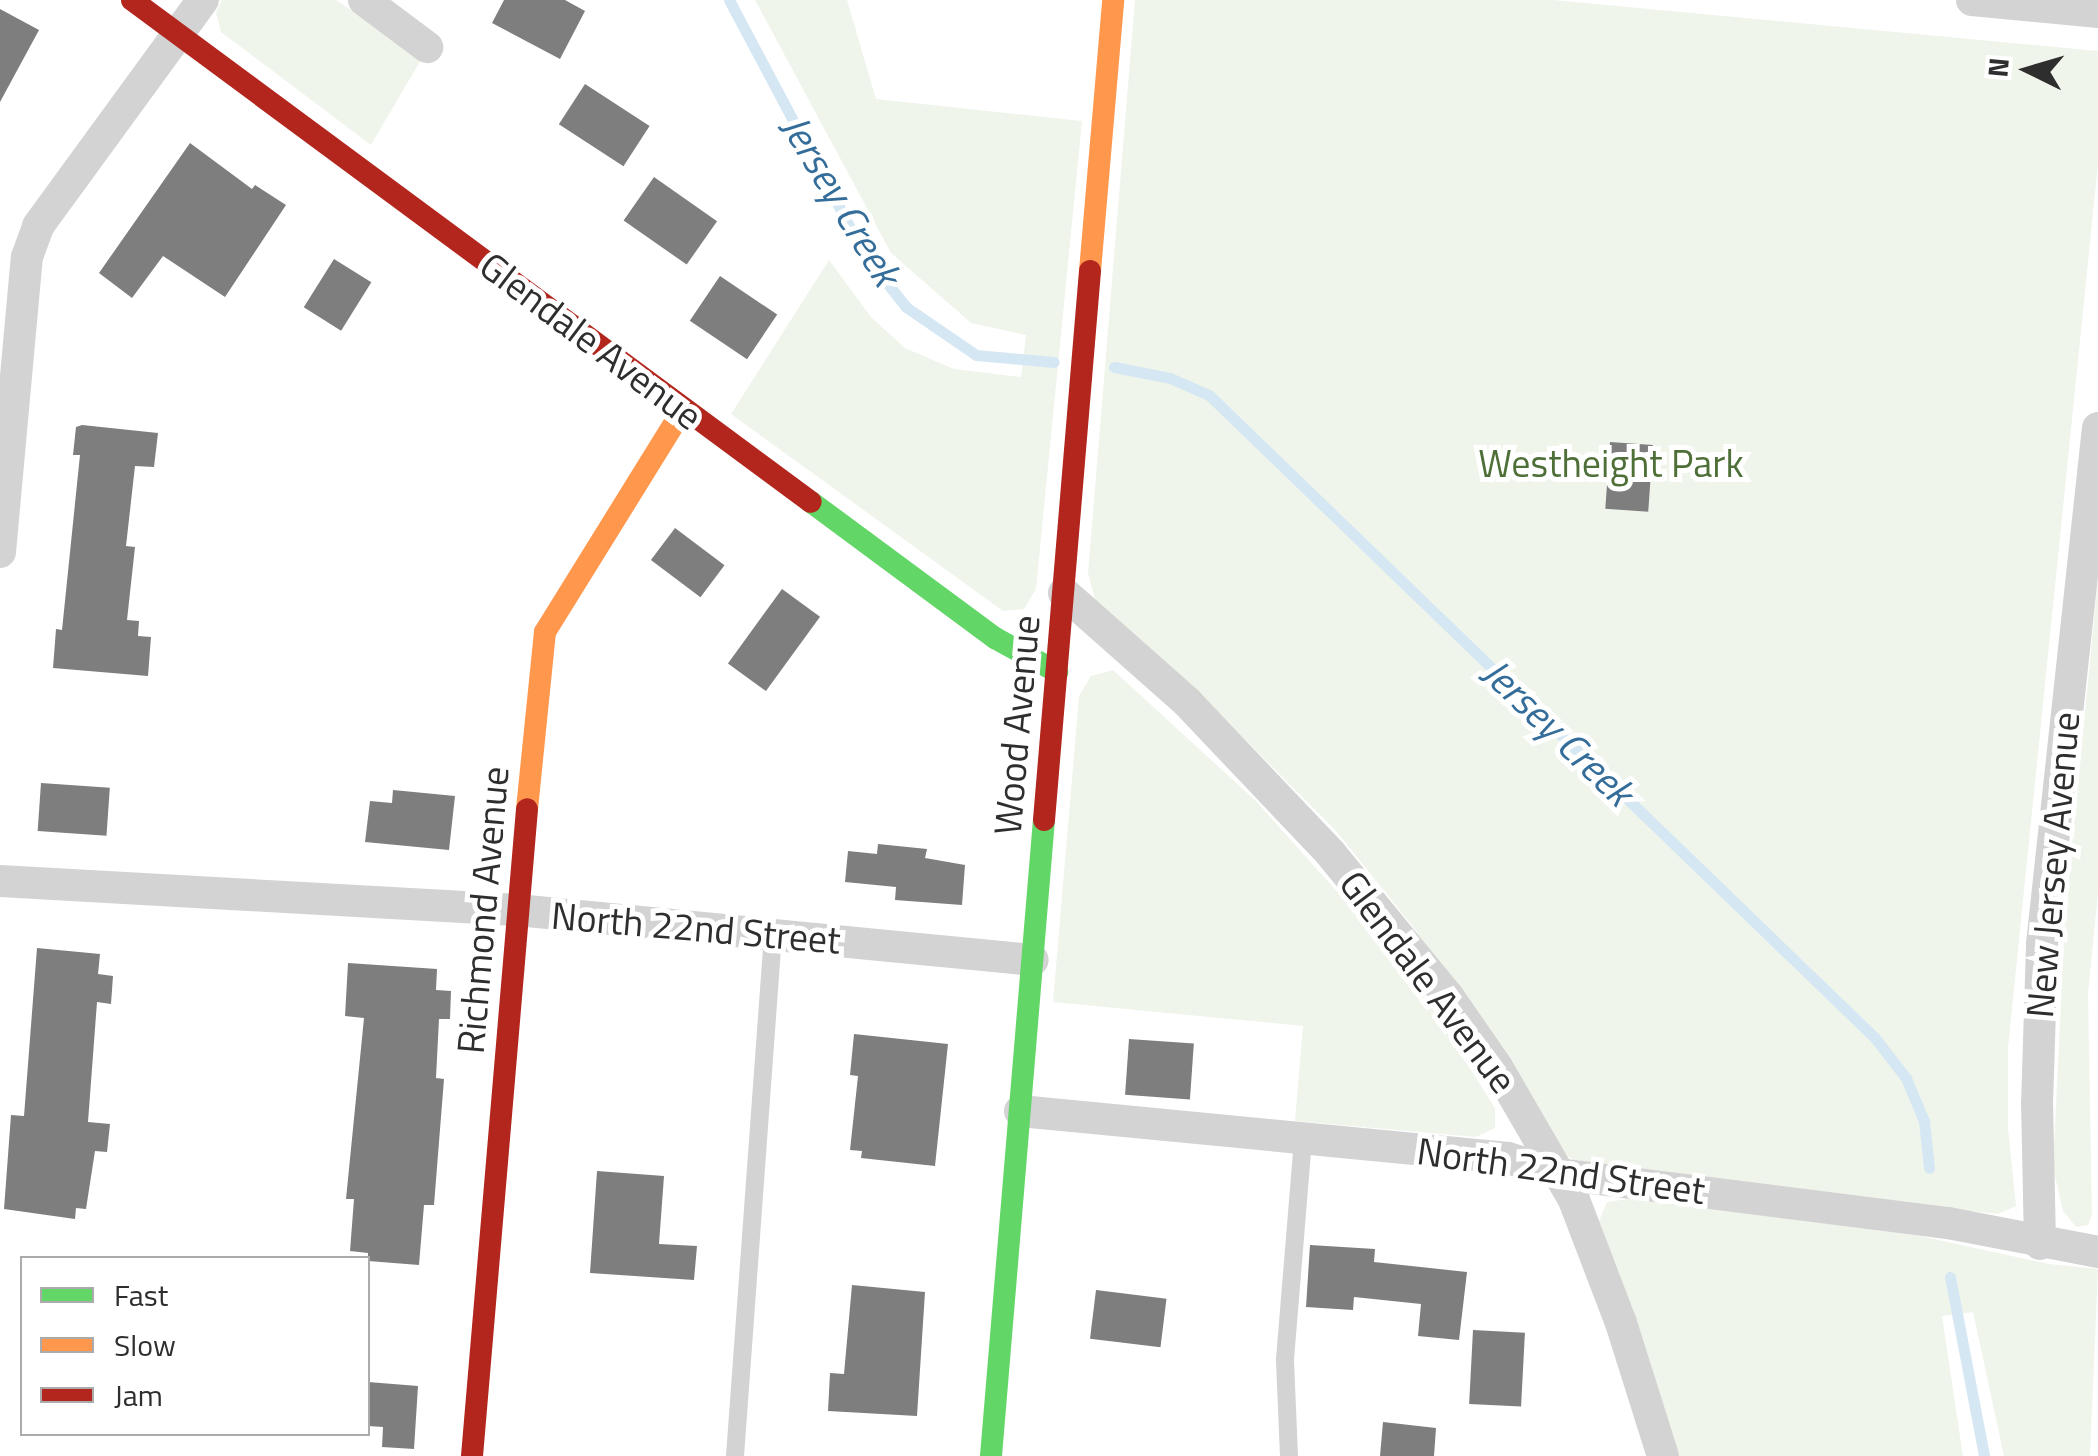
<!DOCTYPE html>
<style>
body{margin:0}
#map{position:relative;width:2098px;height:1456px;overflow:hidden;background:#fff;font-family:"Titillium Web",sans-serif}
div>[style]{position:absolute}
.green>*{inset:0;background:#f0f5eb}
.stream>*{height:11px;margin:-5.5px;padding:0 5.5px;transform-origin:5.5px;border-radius:5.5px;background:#d6e7f4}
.building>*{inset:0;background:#7e7e7e;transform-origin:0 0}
.lane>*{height:18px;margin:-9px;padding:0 9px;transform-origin:9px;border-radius:9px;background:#d3d3d3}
.street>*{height:32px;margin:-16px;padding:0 16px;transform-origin:16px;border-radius:16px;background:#d3d3d3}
.fast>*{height:22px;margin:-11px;padding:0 11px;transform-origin:11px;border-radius:11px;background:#63d668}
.slow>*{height:22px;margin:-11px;padding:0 11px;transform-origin:11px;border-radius:11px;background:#ff974d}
.jam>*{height:22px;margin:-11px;padding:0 11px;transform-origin:11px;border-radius:11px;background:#b3261e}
span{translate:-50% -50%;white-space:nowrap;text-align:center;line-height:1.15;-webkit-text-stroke:10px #fff;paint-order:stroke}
.street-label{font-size:38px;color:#2e2e2e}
.park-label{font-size:38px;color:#4e6f37}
.water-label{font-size:40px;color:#346d99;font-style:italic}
.legend{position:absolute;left:20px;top:1256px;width:350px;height:180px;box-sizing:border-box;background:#fff;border:2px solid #ababab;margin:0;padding:12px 18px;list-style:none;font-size:30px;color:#2e2e2e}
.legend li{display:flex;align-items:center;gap:20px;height:50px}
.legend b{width:50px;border:2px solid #ababab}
.north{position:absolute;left:1978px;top:20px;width:100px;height:100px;-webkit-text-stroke:8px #fff;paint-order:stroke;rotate:275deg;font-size:28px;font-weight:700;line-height:40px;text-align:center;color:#2e2e2e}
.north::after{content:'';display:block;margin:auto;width:35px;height:45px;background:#2e2e2e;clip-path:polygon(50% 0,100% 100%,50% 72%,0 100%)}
</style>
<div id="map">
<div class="green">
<i style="clip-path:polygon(222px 0,336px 0,422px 58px,371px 145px,221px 32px,216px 13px)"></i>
<i style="clip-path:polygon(755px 0,847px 0,876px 99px,1082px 121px,1036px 589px,1024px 609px,1003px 611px,731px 414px,829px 260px,871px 317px,905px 348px,954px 369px,1021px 377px,1026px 335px,971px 323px,891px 253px)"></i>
<i style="clip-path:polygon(1135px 0,1553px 0,2098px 51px,2098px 164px,2008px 1048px,2008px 1128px,2016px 1206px,1998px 1214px,1737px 1187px,1581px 1164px,1565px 1155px,1414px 928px,1336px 831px,1188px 682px,1096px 603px,1088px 574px)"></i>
<i style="clip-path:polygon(2098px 579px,2098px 893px,2088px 993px,2092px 1214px,2088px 1225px,2076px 1227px,2063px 1211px,2053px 1168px,2065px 918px)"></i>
<i style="clip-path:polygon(1113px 670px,1256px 801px,1410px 973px,1495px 1108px,1495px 1128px,1476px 1137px,1295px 1121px,1303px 1026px,1053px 1002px,1079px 696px,1091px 676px)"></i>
<i style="clip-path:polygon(1634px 1198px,1920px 1236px,2049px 1264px,2098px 1269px,2090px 1456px,2004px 1456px,1973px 1312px,1942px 1316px,1963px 1456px,1678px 1456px,1599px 1221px,1607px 1202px)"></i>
</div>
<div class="stream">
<i style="left:729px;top:0;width:288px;rotate:62deg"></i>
<i style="left:864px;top:254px;width:68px;rotate:51.6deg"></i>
<i style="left:906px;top:307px;width:85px;rotate:34.4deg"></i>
<i style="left:976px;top:355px;width:78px;rotate:5.1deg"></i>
<i style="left:1114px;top:367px;width:57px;rotate:11.1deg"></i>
<i style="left:1170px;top:378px;width:43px;rotate:23.6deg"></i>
<i style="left:1209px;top:395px;width:926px;rotate:43.99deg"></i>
<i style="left:1875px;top:1038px;width:51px;rotate:52.2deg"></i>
<i style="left:1906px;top:1078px;width:47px;rotate:67.3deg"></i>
<i style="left:1924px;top:1121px;width:47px;rotate:83.9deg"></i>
<i style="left:1950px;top:1277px;width:182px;rotate:79.2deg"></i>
</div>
<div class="building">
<i style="clip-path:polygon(504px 0,565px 0,585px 11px,560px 59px,492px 23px)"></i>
<i style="clip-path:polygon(0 9px,39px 30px,0 102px)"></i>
<i style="left:585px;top:84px;width:77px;height:48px;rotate:33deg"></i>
<i style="clip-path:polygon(190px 143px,252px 189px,255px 185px,286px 205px,225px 297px,163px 256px,132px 298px,99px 273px)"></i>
<i style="left:654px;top:177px;width:77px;height:53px;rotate:35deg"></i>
<i style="left:334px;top:259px;width:44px;height:57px;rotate:32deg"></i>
<i style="left:720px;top:276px;width:69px;height:54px;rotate:34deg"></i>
<i style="clip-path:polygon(82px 425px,158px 433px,154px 467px,135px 466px,126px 546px,135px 547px,127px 620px,139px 621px,138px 636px,151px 637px,148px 676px,53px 668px,56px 629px,62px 630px,80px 455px,73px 455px,76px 427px)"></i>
<i style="left:1610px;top:442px;width:43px;height:67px;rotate:4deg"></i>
<i style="left:675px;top:528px;width:62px;height:40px;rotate:37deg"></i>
<i style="left:782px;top:589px;width:47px;height:92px;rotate:36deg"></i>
<i style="left:41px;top:783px;width:69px;height:48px;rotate:4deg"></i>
<i style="clip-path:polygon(393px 790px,455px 796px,449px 850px,365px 842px,370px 801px,392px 803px)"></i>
<i style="clip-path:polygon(878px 844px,927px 849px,925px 858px,965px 865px,962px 905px,895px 900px,896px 887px,845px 882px,848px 851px,877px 854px)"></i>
<i style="clip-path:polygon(37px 948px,100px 954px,98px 974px,113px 976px,111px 1004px,97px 1002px,88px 1122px,110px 1124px,107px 1152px,95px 1151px,86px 1209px,76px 1208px,75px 1219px,4px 1209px,11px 1115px,24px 1116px)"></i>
<i style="clip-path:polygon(348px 963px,437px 969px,436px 990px,451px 991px,450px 1019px,439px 1019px,436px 1078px,444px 1079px,434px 1205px,424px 1205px,419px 1265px,368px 1261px,368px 1253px,350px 1251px,354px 1199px,346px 1199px,364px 1018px,345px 1016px)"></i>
<i style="clip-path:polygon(854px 1034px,948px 1044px,935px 1166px,861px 1158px,862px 1151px,850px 1150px,858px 1076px,850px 1075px)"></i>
<i style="left:1129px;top:1039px;width:65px;height:56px;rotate:4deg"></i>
<i style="clip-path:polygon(597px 1171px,664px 1176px,659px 1244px,697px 1246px,694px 1280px,590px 1273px)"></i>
<i style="clip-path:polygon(1310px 1245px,1375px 1249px,1374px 1262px,1467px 1272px,1459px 1340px,1418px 1336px,1421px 1304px,1354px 1297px,1353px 1310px,1306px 1307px)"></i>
<i style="clip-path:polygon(852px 1285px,925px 1292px,917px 1416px,828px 1411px,830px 1373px,844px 1374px)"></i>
<i style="left:1096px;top:1290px;width:71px;height:49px;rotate:7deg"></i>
<i style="left:1473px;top:1330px;width:52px;height:74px;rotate:3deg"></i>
<i style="clip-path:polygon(368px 1382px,418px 1386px,414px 1449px,382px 1447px,383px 1427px,368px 1426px)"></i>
<i style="clip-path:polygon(1383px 1422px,1436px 1428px,1434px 1456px,1380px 1456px)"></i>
</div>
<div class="lane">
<i style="left:735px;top:1456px;width:522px;rotate:-85.83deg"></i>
<i style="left:1289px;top:1456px;width:97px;rotate:-92.4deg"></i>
<i style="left:1285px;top:1359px;width:221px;rotate:-85.3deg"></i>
</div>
<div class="street">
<i style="left:364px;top:0;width:79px;rotate:36.7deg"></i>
<i style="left:1972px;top:0;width:127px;rotate:5.4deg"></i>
<i style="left:0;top:552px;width:296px;rotate:-84.8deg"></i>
<i style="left:27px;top:257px;width:33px;rotate:-70deg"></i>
<i style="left:38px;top:226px;width:280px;rotate:-53.9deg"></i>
<i style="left:1064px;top:593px;width:164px;rotate:41.5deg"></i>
<i style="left:1187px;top:702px;width:209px;rotate:46.5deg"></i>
<i style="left:1331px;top:854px;width:183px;rotate:50.6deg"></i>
<i style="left:1447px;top:995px;width:88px;rotate:55.2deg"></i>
<i style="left:1497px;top:1067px;width:154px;rotate:59.9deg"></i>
<i style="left:1574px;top:1200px;width:132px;rotate:69.1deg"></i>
<i style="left:1621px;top:1323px;width:139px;rotate:72.5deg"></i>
<i style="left:0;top:881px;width:518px;rotate:3.21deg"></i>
<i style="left:517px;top:910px;width:518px;rotate:5.53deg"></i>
<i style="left:1020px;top:1111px;width:490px;rotate:5.5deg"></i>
<i style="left:1508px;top:1158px;width:53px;rotate:17.4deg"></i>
<i style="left:1559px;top:1174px;width:392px;rotate:7.2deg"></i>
<i style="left:1948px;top:1223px;width:153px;rotate:10.9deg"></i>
<i style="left:2040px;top:1244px;width:139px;rotate:-91.2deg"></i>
<i style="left:2037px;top:1105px;width:161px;rotate:-88.2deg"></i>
<i style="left:2042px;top:944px;width:519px;rotate:-83.81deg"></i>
</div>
<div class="fast">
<i style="left:811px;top:502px;width:229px;rotate:36.5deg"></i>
<i style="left:995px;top:638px;width:71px;rotate:28.7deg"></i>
<i style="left:991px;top:1456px;width:638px;rotate:-85.24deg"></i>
</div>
<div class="slow">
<i style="left:1090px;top:271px;width:272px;rotate:-85.1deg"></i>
<i style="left:527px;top:809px;width:178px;rotate:-84.2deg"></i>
<i style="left:545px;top:632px;width:262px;rotate:-58.2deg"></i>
</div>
<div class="jam">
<i style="left:132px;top:0;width:844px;rotate:36.48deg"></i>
<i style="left:1044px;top:820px;width:551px;rotate:-85.21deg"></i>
<i style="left:472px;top:1456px;width:649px;rotate:-85.14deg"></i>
</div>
<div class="street-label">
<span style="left:591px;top:341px;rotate:37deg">Glendale Avenue</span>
<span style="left:1017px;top:725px;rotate:-85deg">Wood Avenue</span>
<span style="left:2053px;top:865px;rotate:-85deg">New Jersey Avenue</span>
<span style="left:483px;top:910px;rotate:-85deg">Richmond Avenue</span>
<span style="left:696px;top:928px;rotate:5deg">North 22nd Street</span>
<span style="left:1428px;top:982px;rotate:53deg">Glendale Avenue</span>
<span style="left:1561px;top:1171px;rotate:8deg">North 22nd Street</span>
</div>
<div class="park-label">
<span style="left:1611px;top:464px">Westheight Park</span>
</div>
<div class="water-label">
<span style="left:841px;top:200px;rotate:59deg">Jersey Creek</span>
<span style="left:1558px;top:732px;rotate:44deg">Jersey Creek</span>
</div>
<ul class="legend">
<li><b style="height:12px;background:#63d668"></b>Fast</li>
<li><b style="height:12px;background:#ff974d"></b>Slow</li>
<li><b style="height:12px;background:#b3261e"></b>Jam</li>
</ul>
<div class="north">N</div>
</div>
